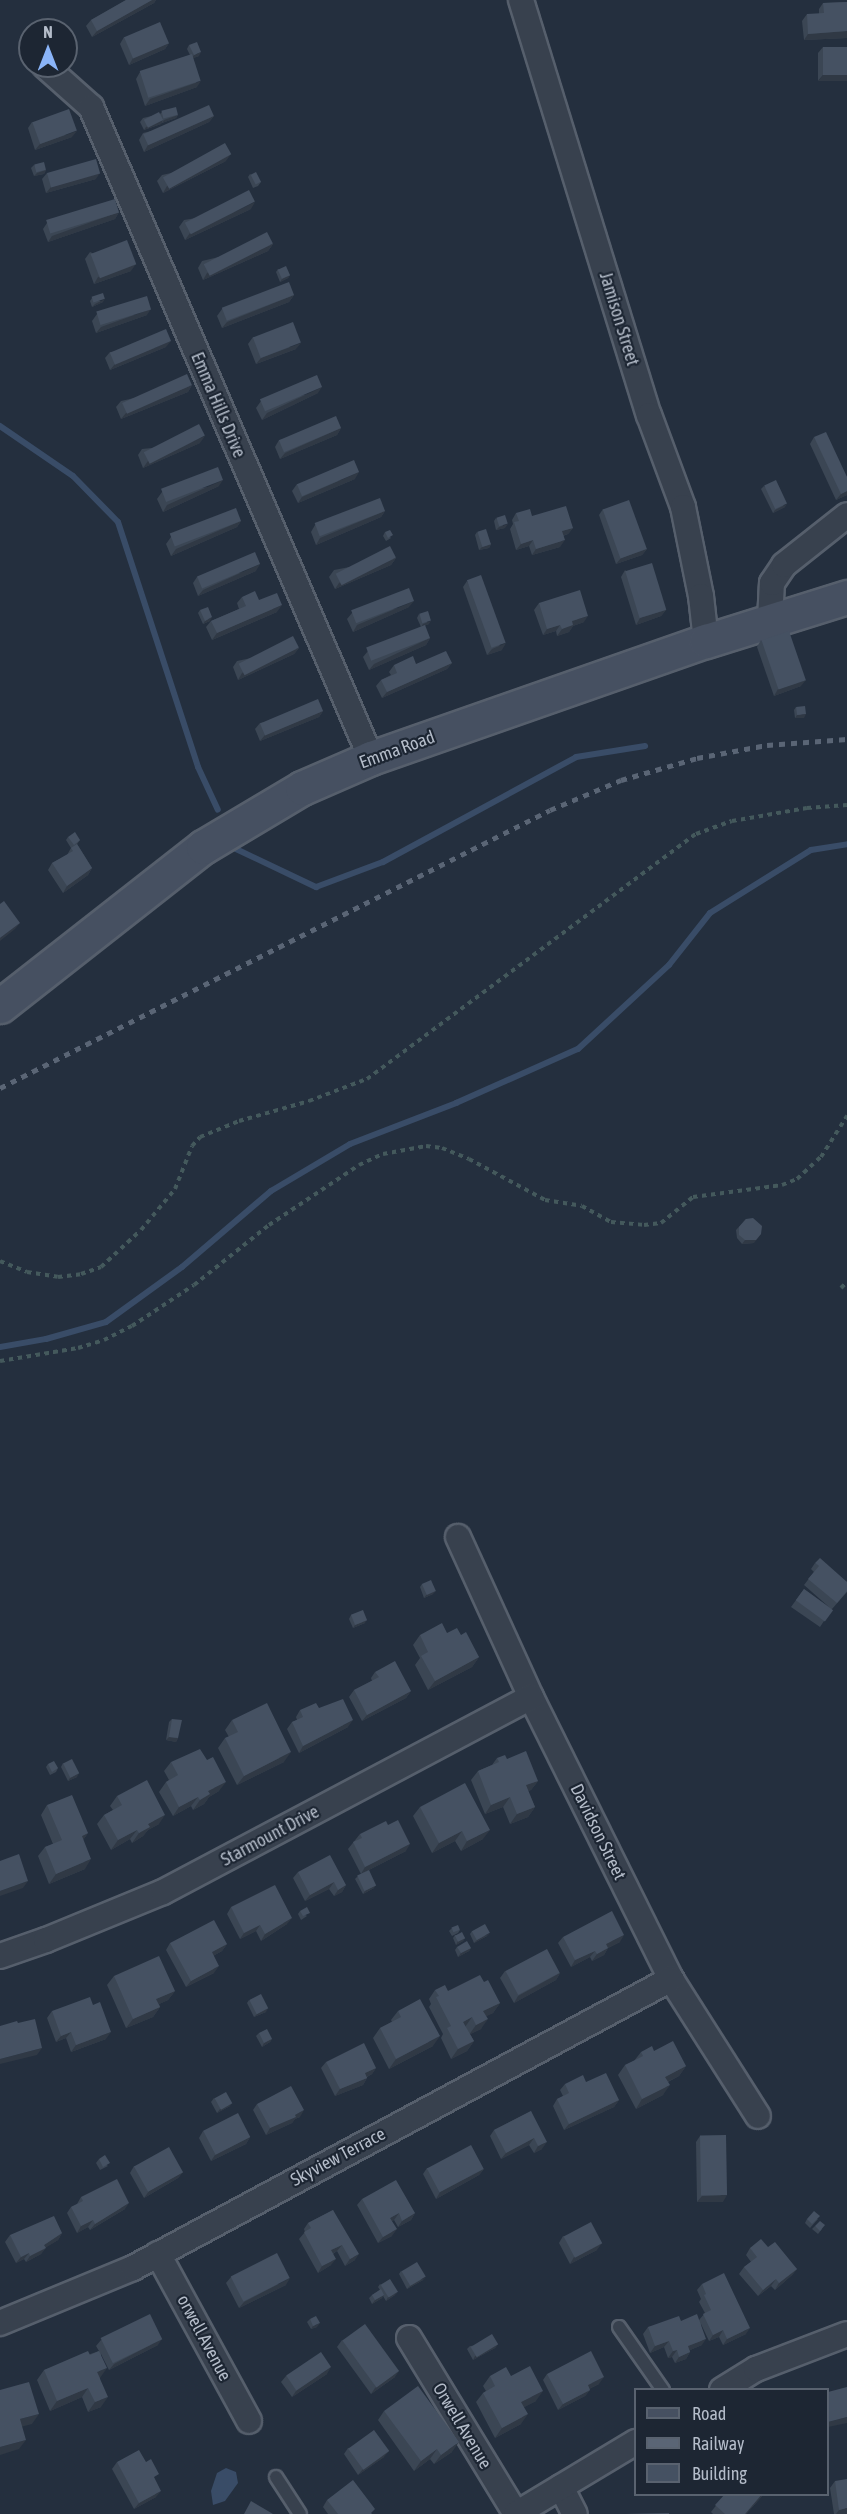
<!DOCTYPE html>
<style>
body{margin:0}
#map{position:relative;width:847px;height:2514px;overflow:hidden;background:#242f3e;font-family:"Asap Condensed",sans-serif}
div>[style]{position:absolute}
.water>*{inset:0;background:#394c67}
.stream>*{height:6px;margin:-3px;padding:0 3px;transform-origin:3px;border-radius:3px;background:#394c67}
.path>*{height:4px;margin-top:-2px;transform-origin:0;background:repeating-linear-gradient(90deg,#44595c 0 4.5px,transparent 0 9px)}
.roads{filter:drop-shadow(2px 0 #565f6c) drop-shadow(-2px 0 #565f6c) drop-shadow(0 2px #565f6c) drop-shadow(0 -2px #565f6c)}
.lane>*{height:12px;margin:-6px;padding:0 6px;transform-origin:6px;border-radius:6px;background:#38414e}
.street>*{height:24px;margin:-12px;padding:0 12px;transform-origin:12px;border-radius:12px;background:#38414e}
.secondary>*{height:33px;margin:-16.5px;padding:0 16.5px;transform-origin:16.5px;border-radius:16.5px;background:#465061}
.rail>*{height:4.5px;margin-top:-2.25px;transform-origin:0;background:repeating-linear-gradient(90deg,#5a6575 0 6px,transparent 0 12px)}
.wall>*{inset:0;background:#3b4654}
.shaded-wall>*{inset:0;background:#303945}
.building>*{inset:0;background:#455162;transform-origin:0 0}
span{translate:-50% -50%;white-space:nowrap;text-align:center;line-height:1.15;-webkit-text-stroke:4.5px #1d2633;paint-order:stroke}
.street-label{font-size:18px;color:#b4bcc9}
.legend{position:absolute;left:634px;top:2388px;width:195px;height:108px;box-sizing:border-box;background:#1d2633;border:2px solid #59626f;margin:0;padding:8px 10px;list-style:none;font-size:18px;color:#b4bcc9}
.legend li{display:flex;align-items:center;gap:12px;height:30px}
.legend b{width:30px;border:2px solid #59626f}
.north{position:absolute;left:18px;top:18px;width:60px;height:60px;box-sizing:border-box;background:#1d2633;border:2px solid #59626f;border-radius:50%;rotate:0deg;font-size:16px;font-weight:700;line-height:24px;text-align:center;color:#b4bcc9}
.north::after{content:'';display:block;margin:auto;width:21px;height:27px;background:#8ab4f8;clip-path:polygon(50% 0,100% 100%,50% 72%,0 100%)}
</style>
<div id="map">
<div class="water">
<i style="clip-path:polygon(226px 2468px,236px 2472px,238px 2483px,225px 2501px,213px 2505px,211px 2491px,217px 2473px)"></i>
</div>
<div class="stream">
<i style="left:0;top:426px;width:88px;rotate:34.4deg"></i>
<i style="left:73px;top:476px;width:64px;rotate:45.6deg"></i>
<i style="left:118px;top:522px;width:258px;rotate:71.9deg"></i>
<i style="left:198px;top:767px;width:47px;rotate:65.1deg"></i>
<i style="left:236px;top:849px;width:89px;rotate:25.4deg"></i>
<i style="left:316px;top:887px;width:72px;rotate:-20.5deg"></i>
<i style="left:383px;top:862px;width:220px;rotate:-28.5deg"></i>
<i style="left:576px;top:757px;width:70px;rotate:-9.1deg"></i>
<i style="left:0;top:1347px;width:47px;rotate:-9.9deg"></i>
<i style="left:46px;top:1339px;width:62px;rotate:-15.8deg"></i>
<i style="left:106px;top:1322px;width:94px;rotate:-35.9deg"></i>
<i style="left:182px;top:1267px;width:117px;rotate:-40.5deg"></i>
<i style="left:271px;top:1191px;width:92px;rotate:-30.7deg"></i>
<i style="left:350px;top:1144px;width:114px;rotate:-21.1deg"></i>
<i style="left:456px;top:1103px;width:133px;rotate:-23.9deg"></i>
<i style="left:578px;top:1049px;width:124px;rotate:-42.7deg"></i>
<i style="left:669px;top:965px;width:66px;rotate:-51.7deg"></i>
<i style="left:710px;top:913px;width:119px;rotate:-32deg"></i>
<i style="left:811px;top:850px;width:36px;rotate:-9deg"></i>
</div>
<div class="path">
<i style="left:0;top:1261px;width:29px;rotate:22deg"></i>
<i style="left:27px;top:1272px;width:31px;rotate:9deg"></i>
<i style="left:58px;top:1277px;width:23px;rotate:-7deg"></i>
<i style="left:81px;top:1274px;width:21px;rotate:-19deg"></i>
<i style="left:101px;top:1267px;width:54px;rotate:-42.8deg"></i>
<i style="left:141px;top:1230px;width:53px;rotate:-50.3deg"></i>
<i style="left:175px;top:1189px;width:46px;rotate:-68.4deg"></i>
<i style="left:192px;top:1146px;width:12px;rotate:-48deg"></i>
<i style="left:200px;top:1137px;width:42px;rotate:-22.3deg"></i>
<i style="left:239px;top:1121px;width:73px;rotate:-15.9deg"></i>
<i style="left:309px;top:1101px;width:62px;rotate:-20.8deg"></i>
<i style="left:367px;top:1079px;width:410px;rotate:-36.7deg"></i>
<i style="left:696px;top:834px;width:38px;rotate:-20deg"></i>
<i style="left:732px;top:821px;width:76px;rotate:-9.8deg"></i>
<i style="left:807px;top:808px;width:40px;rotate:-4.3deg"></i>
<i style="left:841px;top:1288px;width:8px;rotate:-45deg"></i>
<i style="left:0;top:1361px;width:79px;rotate:-9.5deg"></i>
<i style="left:78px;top:1348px;width:27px;rotate:-17deg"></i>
<i style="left:104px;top:1340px;width:31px;rotate:-27deg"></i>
<i style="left:132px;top:1326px;width:74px;rotate:-33.5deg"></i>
<i style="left:194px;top:1285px;width:96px;rotate:-38.7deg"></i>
<i style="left:269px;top:1225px;width:108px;rotate:-33.7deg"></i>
<i style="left:359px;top:1165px;width:26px;rotate:-25deg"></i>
<i style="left:383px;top:1154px;width:44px;rotate:-10.5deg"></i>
<i style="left:426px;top:1146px;width:16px;rotate:7deg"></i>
<i style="left:442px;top:1148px;width:29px;rotate:22deg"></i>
<i style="left:469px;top:1159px;width:86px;rotate:28.3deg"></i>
<i style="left:545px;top:1200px;width:37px;rotate:9deg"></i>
<i style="left:582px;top:1206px;width:33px;rotate:29deg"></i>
<i style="left:611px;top:1222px;width:33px;rotate:5deg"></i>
<i style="left:644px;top:1225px;width:17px;rotate:-7deg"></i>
<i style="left:661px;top:1223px;width:41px;rotate:-39.1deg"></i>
<i style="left:693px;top:1197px;width:90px;rotate:-7.7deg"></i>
<i style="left:782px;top:1185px;width:16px;rotate:-22deg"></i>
<i style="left:797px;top:1179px;width:33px;rotate:-43deg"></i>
<i style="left:821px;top:1157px;width:49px;rotate:-57.6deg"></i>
</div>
<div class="roads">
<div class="lane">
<i style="left:619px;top:2327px;width:77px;rotate:55.1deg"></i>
<i style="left:276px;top:2477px;width:44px;rotate:57deg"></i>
</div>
<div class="street">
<i style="left:521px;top:0;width:434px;rotate:72.9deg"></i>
<i style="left:649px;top:415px;width:98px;rotate:69.7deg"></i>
<i style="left:683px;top:507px;width:91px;rotate:78.6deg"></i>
<i style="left:701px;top:596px;width:45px;rotate:83.7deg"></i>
<i style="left:45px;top:66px;width:62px;rotate:41.7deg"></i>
<i style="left:91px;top:107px;width:709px;rotate:66.73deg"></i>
<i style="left:770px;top:620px;width:37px;rotate:-87deg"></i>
<i style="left:772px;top:583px;width:22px;rotate:-56deg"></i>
<i style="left:784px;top:565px;width:80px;rotate:-38.4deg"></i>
<i style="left:458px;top:1537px;width:176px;rotate:65.5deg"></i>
<i style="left:531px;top:1697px;width:315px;rotate:63.6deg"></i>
<i style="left:671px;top:1979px;width:162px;rotate:57.6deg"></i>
<i style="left:0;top:1956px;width:49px;rotate:-19.2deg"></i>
<i style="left:46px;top:1940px;width:126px;rotate:-22.3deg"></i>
<i style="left:163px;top:1892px;width:416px;rotate:-27.9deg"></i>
<i style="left:158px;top:2254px;width:190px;rotate:61.4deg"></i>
<i style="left:0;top:2323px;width:144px;rotate:-22.5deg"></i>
<i style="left:133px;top:2268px;width:611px;rotate:-28.24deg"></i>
<i style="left:409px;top:2338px;width:206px;rotate:58.7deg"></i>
<i style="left:722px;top:2390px;width:40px;rotate:-32deg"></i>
<i style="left:756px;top:2369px;width:97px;rotate:-21deg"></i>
<i style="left:561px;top:2487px;width:30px;rotate:63deg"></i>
<i style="left:516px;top:2514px;width:140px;rotate:-31deg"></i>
</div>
<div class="secondary">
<i style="left:0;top:1006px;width:258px;rotate:-38.1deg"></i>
<i style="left:203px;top:847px;width:115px;rotate:-30.8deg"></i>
<i style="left:302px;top:788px;width:75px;rotate:-23.5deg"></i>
<i style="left:371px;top:758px;width:355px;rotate:-19.3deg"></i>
<i style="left:706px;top:641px;width:148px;rotate:-17.3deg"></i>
</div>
</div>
<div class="rail">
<i style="left:0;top:1088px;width:616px;rotate:-26.81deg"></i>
<i style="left:550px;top:810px;width:77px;rotate:-22.9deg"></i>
<i style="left:621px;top:780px;width:79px;rotate:-16.1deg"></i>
<i style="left:697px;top:758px;width:71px;rotate:-10.5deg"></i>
<i style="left:767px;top:745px;width:80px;rotate:-4.3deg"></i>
</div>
<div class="wall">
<i style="clip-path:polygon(126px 0,156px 0,154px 3px,92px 37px,86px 26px,91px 20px)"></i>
<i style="clip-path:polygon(847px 2px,847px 38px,804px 40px,802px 21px,807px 14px,819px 14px,819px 9px,823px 3px)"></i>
<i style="clip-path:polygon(124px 37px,169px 43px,165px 49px,129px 65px,120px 44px)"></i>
<i style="clip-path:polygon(189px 45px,199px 56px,193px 58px,197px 87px,145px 106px,136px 79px,140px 72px,190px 55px,187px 49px)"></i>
<i style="clip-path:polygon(823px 47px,847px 47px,818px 81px,818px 53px)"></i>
<i style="clip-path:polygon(162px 112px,178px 115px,176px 118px,162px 123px,162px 122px,161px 124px,144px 130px,140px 122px,143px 118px,160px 114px)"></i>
<i style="clip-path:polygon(214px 116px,209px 122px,144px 152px,139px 140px,143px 133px)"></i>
<i style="clip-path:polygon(32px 122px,72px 137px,35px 150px,28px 128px)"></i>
<i style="clip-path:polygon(226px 161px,163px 193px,157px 181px,162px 175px)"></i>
<i style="clip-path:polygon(34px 165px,46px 170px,44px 174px,34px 176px,31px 168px)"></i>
<i style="clip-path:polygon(47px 173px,96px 179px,46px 193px,42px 179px)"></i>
<i style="clip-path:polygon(250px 174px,261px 182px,258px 186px,253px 188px,248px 177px)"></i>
<i style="clip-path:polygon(251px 209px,185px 240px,179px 227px,184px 220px)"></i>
<i style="clip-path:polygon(119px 212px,115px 219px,48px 242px,43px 229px,47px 223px)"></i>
<i style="clip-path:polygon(273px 244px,268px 251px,203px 280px,198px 268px,202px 261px)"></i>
<i style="clip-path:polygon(90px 252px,131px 271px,94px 284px,85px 259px)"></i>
<i style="clip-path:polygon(278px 269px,290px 275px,288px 278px,280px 282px,276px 272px)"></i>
<i style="clip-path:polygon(294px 295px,289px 302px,222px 328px,217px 316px,222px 309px)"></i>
<i style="clip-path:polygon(92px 298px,103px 302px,92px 307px,90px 301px)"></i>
<i style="clip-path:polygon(97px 314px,147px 315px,96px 333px,92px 321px)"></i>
<i style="clip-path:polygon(253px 337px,296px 349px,256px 364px,248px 344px)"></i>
<i style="clip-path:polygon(166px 347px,110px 370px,105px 358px,110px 352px)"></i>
<i style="clip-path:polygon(192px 385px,188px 392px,121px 419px,116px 407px,121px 401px)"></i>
<i style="clip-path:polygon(318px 393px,262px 420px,256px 408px,261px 401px)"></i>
<i style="clip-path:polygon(341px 428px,337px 435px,280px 459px,275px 447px,279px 440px)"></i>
<i style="clip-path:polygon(814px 437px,847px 477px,847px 495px,836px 500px,810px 444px)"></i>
<i style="clip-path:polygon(200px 443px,143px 468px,138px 455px,142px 449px)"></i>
<i style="clip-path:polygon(355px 479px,298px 503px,292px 491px,297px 484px)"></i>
<i style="clip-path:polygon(219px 486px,163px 512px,157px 499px,162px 492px)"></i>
<i style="clip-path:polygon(764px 486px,785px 507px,773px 513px,761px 489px)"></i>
<i style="clip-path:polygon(603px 509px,647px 549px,642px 555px,616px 564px,599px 515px)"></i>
<i style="clip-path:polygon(385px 511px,381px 517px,316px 545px,311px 532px,315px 525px)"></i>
<i style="clip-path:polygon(516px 513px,532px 516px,573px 528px,568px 534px,563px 536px,560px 547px,532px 555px,529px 546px,516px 550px,510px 529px,513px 524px,512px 520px)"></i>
<i style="clip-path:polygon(496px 518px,505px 528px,496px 530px,494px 521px)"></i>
<i style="clip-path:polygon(241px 521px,237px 527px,171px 556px,166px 544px,171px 537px)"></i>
<i style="clip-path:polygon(385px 532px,391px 538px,386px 541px,383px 536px)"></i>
<i style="clip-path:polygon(477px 532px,491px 544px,489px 548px,479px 550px,475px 535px)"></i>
<i style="clip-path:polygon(396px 558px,391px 565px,335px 589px,329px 577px,334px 570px)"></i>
<i style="clip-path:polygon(625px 570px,666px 610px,661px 616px,636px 625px,621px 577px)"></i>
<i style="clip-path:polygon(256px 571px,198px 596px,193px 583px,197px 577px)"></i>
<i style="clip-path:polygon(467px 581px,502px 650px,487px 655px,463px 587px)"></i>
<i style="clip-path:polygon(242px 597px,259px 600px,277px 612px,212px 640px,206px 627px,211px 621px,239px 609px,237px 603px)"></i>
<i style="clip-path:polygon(539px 603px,584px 622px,573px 626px,569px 632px,557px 636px,556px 631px,543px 635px,534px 610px)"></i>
<i style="clip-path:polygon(409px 607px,353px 632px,347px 619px,352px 613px)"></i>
<i style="clip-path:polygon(200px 610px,210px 621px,203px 624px,198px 613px)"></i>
<i style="clip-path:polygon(419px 614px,429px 624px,421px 627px,417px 618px)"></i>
<i style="clip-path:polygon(430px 638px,426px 645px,369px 670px,363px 657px,368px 651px)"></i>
<i style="clip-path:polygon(761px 640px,801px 686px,774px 696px,757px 647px)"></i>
<i style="clip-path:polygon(299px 648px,294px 654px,238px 680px,233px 667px,237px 661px)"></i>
<i style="clip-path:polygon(452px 663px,447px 669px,382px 698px,376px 686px,381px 680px,391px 675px,389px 672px,394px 665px)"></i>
<i style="clip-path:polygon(796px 707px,804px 718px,795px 718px,794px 710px)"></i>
<i style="clip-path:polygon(323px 711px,319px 717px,260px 741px,255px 729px,260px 723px)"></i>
<i style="clip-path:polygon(68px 837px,80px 840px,77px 844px,92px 868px,88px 875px,63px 893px,48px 870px,52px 863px,67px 855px,71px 848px,66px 840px)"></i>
<i style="clip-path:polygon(746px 1219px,754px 1243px,742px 1244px,737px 1238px,736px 1230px)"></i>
<i style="clip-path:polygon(815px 1563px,847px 1582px,847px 1592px,832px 1609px,820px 1627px,791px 1607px,804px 1589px,829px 1607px,804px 1585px,814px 1572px,811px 1569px)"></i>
<i style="clip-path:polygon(422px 1584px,433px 1594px,424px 1598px,420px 1587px)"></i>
<i style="clip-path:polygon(351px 1615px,365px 1623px,353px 1628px,349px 1619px)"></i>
<i style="clip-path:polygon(447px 1633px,461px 1635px,479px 1657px,472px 1667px,428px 1690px,415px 1665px,420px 1658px,413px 1645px,420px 1635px)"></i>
<i style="clip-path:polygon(375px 1672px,411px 1691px,406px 1698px,362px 1721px,349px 1697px,354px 1690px,372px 1681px,371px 1678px)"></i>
<i style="clip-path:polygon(300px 1710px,348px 1727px,299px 1753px,287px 1729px,292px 1722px,297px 1720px,296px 1717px)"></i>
<i style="clip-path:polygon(172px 1719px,178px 1738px,176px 1742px,166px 1740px,169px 1722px)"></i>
<i style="clip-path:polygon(232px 1720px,284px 1762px,237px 1785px,218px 1748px,225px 1738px,229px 1737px,225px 1730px)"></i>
<i style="clip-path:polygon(497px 1758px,507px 1759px,538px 1781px,531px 1790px,528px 1791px,535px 1807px,528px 1817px,510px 1824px,503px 1807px,485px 1814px,471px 1780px,478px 1771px,492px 1765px)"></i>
<i style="clip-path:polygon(171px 1762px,219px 1791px,209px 1797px,204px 1804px,193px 1810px,191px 1806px,173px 1816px,159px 1792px,166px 1782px,169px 1780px,164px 1771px)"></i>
<i style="clip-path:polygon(63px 1763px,77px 1777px,68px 1781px,61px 1767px)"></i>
<i style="clip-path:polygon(48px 1764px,58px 1768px,56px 1772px,50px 1775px,46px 1767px)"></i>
<i style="clip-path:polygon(117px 1796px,159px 1824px,148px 1830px,143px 1836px,132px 1843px,130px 1839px,111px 1850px,97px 1824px,104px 1815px,113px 1810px,110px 1806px)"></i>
<i style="clip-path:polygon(47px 1805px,88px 1833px,83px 1840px,85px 1869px,49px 1884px,38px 1856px,45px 1847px,53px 1844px,41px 1815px)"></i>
<i style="clip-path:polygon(420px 1807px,483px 1839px,461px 1851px,455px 1841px,432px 1853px,413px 1816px)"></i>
<i style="clip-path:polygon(360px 1834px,406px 1851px,361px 1874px,348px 1849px)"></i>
<i style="clip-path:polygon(298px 1872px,346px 1885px,342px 1892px,334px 1896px,329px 1889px,305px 1901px,293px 1878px)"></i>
<i style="clip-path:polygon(358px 1876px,374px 1888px,363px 1894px,355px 1879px)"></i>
<i style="clip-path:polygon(231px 1907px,287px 1924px,261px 1941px,256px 1931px,240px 1939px,227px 1914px)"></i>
<i style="clip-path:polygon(300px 1911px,307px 1916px,301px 1920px,298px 1914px)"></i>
<i style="clip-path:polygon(452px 1928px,460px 1930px,458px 1933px,452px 1936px,449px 1931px)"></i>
<i style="clip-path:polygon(472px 1931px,487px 1936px,474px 1943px,470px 1934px)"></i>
<i style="clip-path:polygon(455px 1935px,465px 1938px,463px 1941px,456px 1945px,453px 1938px)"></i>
<i style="clip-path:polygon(563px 1937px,620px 1942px,608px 1948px,604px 1955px,592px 1961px,590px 1957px,571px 1967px,558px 1943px)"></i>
<i style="clip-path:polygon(170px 1943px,227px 1944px,222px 1951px,213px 1956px,214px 1973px,186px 1987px,166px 1950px)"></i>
<i style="clip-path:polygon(457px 1947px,471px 1948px,469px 1951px,458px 1957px,455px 1950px)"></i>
<i style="clip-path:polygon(505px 1971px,560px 1973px,556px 1980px,514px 2003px,500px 1978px)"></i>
<i style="clip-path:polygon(114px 1976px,175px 1991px,168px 2000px,159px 2004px,160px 2007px,153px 2017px,126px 2028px,107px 1985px)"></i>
<i style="clip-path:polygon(484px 1982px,500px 2003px,493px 2013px,486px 2016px,481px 2029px,470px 2034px,474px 2041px,467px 2051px,451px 2059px,441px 2038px,443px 2034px,429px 2007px,431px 2004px,429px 1999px,435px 1990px,448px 1991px)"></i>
<i style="clip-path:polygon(249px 2000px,266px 2012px,254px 2017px,247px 2003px)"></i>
<i style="clip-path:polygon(52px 2011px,106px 2039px,71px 2052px,66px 2038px,56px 2042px,47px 2018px)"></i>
<i style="clip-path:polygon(398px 2011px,433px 2046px,389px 2069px,373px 2038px,380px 2028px,392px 2022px,391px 2020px)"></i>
<i style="clip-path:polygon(259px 2033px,272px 2039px,270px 2042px,262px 2047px,256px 2036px)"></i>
<i style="clip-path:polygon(654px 2051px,686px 2066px,679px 2076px,668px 2082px,663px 2095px,636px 2109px,618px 2075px,625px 2065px,634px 2061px,641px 2052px)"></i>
<i style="clip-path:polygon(326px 2062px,376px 2068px,372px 2074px,367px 2077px,367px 2078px,363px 2085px,335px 2096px,321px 2068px)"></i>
<i style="clip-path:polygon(586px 2082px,619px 2100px,614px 2107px,564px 2130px,553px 2106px,557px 2099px,563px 2096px,560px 2090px,565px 2084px)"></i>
<i style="clip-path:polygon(214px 2098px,230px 2106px,217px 2113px,211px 2102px)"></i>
<i style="clip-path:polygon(257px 2104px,300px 2117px,295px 2119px,292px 2123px,266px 2135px,253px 2110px)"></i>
<i style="clip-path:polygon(531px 2111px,542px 2149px,534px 2153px,529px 2145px,501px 2159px,490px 2136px,494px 2130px)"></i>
<i style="clip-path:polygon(203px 2131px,250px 2137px,246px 2144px,211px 2161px,199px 2138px)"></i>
<i style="clip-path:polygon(700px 2136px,723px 2202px,697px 2202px,696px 2142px)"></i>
<i style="clip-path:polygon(99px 2159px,108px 2166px,100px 2170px,96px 2163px)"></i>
<i style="clip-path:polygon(134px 2166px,183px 2172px,178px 2178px,144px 2198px,130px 2173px)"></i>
<i style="clip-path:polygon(427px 2168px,484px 2169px,479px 2175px,436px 2199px,423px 2174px)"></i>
<i style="clip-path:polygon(81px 2197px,125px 2209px,90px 2230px,88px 2227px,77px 2233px,67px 2213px,71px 2207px,77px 2204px)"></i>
<i style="clip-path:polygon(362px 2199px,415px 2213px,411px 2220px,398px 2227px,394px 2220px,392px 2221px,392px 2236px,378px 2243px,357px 2205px)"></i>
<i style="clip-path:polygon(333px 2210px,355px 2260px,345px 2266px,337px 2251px,333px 2254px,331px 2265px,318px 2273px,299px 2239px,305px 2232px,304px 2229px,308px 2223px)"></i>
<i style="clip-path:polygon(807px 2219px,818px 2219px,810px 2228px,805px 2223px)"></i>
<i style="clip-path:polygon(815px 2226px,822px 2229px,818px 2234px,812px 2229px)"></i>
<i style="clip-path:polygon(62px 2233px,58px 2240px,46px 2247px,41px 2254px,26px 2262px,24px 2259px,16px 2263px,5px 2242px,10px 2235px)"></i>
<i style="clip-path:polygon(563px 2236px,597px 2250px,570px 2264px,559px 2243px)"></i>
<i style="clip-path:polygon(768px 2247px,797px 2269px,792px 2275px,775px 2290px,771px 2286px,758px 2296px,739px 2274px,744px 2267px,751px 2262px,746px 2255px,750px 2248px)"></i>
<i style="clip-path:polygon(401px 2271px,423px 2280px,407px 2289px,399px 2274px)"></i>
<i style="clip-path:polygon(231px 2277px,286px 2285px,239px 2308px,226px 2283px)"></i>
<i style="clip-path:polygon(380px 2284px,395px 2295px,386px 2301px,383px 2296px,382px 2298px,372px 2304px,369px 2298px,372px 2295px,380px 2290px,378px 2287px)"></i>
<i style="clip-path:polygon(702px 2284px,746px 2334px,723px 2345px,719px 2337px,709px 2341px,701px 2324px,702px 2345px,690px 2350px,690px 2352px,686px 2359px,675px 2363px,672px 2357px,668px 2358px,664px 2347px,650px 2353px,643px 2334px,648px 2327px,681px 2321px,699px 2320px,705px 2313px,699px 2302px,701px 2299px,697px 2290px)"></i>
<i style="clip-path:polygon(310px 2319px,317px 2327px,311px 2329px,307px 2322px)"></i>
<i style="clip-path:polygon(101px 2340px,158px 2345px,109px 2370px,101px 2354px,100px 2378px,101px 2407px,88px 2412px,82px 2397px,50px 2411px,37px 2380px,44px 2370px,99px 2351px,96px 2346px)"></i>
<i style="clip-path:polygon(342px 2340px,395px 2377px,371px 2394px,337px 2347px)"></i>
<i style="clip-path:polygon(498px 2344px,495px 2348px,473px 2360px,467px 2349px,470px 2346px)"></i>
<i style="clip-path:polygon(327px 2374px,292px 2397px,281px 2382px,286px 2376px)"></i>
<i style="clip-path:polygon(547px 2374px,599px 2384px,589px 2389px,590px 2390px,585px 2396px,558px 2410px,543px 2380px)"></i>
<i style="clip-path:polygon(490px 2376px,511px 2376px,536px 2401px,524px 2407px,521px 2424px,495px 2438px,476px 2402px,483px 2393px,486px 2391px,483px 2386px)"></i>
<i style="clip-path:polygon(384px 2411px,452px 2452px,434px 2464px,430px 2459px,414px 2471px,378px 2420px)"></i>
<i style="clip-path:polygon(348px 2448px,384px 2457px,358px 2475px,344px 2454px)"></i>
<i style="clip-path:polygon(117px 2462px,155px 2480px,156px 2497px,134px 2509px,112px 2469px)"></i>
<i style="clip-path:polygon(835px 2481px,847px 2514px,834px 2514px,830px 2488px)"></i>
<i style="clip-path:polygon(725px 2494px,764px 2494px,746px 2514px,713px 2514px,711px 2512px)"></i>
<i style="clip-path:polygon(327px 2500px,372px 2514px,328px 2514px,323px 2507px)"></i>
</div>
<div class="shaded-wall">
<i style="clip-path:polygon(152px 0,156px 0,154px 3px,92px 37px,97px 31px)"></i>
<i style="clip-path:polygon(847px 31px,847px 38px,804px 40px,808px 34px)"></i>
<i style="clip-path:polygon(169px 43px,165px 49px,129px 65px,133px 58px)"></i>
<i style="clip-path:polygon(201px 52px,199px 56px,191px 59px,194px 55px)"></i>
<i style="clip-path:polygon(823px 75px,847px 75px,847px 81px,818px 81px)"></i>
<i style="clip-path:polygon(201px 81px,197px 87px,145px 106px,150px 99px)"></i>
<i style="clip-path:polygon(178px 115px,176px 118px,162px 123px,164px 120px)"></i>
<i style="clip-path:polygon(214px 116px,209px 122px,144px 152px,148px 145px)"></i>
<i style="clip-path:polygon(163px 120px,161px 124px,144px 130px,146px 127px)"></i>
<i style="clip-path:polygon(77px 131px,72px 137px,35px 150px,40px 144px)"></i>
<i style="clip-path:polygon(231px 154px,226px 161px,163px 193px,167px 186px)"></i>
<i style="clip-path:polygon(46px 170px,44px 174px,34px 176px,37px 173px)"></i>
<i style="clip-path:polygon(100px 173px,96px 179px,46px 193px,51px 187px)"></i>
<i style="clip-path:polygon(255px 202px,251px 209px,185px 240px,190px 233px)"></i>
<i style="clip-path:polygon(119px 212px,115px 219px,48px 242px,52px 236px)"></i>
<i style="clip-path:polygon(273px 244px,268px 251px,203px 280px,207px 273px)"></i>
<i style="clip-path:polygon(136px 264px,131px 271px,94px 284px,98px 277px)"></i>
<i style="clip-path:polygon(290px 275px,288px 278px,280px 282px,282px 279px)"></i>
<i style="clip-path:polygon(294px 295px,289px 302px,222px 328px,227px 322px)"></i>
<i style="clip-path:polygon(105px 299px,103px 302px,92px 307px,95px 304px)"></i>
<i style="clip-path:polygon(151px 309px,147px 315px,96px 333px,101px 327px)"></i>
<i style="clip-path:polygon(171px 341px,166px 347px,110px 370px,115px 364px)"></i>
<i style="clip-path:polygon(301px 343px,296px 349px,256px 364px,261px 358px)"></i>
<i style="clip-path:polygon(192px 385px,188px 392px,121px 419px,126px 413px)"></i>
<i style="clip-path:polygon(322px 387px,318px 393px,262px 420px,267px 413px)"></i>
<i style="clip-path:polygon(341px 428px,337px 435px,280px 459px,285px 453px)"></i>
<i style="clip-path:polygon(205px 436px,200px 443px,143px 468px,148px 461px)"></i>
<i style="clip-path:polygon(359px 472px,355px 479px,298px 503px,302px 497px)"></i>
<i style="clip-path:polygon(223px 480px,219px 486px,163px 512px,167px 505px)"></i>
<i style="clip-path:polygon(847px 491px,847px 495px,836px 500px,841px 494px)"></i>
<i style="clip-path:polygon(787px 504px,785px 507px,773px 513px,775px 510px)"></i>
<i style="clip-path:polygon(385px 511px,381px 517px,316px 545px,320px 538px)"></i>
<i style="clip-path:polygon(241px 521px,237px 527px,171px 556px,176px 549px)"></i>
<i style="clip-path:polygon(508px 524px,505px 528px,496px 530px,499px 527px)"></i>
<i style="clip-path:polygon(573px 528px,568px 534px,557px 537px,562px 531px)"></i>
<i style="clip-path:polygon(533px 540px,529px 546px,516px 550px,521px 544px)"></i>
<i style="clip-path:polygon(565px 540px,560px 547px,532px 555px,536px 549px)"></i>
<i style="clip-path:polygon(491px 544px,489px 548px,479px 550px,482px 547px)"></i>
<i style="clip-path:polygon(647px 549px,642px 555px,616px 564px,621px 558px)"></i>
<i style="clip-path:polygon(396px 558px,391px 565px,335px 589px,339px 583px)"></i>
<i style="clip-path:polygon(260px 564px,256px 571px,198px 596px,203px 590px)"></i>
<i style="clip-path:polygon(414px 601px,409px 607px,353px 632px,357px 625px)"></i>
<i style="clip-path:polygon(282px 605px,277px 612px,212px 640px,217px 633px)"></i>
<i style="clip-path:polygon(666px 610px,661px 616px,636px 625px,640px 618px)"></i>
<i style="clip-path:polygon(588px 616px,584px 622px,573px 626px,569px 632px,557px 636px,562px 629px,572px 621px)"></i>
<i style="clip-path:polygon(212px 617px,210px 621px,203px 624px,205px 621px)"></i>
<i style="clip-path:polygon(431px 621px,429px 624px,421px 627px,423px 624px)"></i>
<i style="clip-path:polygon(560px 625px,556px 631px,543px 635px,547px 629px)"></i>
<i style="clip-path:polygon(430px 638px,426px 645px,369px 670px,374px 664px)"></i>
<i style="clip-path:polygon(506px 643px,502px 650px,487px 655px,492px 649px)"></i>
<i style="clip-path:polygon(299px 648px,294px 654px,238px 680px,242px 673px)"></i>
<i style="clip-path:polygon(452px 663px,447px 669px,382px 698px,387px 692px)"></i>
<i style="clip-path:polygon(806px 680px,801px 686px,774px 696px,778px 689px)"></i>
<i style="clip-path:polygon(323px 711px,319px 717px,260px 741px,265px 735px)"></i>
<i style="clip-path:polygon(806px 714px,804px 718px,795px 718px,797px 715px)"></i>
<i style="clip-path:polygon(92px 868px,88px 875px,63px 893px,67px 886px)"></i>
<i style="clip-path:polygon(20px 923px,15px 929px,0 941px,0 938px)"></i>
<i style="clip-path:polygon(761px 1234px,754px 1243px,742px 1244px,745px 1240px)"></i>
<i style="clip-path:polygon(436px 1591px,433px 1594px,424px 1598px,427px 1594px)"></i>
<i style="clip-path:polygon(367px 1620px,365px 1623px,353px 1628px,355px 1625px)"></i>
<i style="clip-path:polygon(479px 1657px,472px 1667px,428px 1690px,435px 1681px)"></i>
<i style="clip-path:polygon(411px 1691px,406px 1698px,362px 1721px,367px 1715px)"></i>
<i style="clip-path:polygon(353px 1720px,348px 1727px,299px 1753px,303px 1746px)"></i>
<i style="clip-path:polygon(169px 1737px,178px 1738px,176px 1742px,166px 1740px)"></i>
<i style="clip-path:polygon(291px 1752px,284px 1762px,237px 1785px,244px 1776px)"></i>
<i style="clip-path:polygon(79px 1773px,77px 1777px,68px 1781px,70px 1778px)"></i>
<i style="clip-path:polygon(538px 1781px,531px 1790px,519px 1795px,526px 1785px)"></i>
<i style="clip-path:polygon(226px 1782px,219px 1791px,209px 1797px,204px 1804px,193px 1810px,200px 1800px,208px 1791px)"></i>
<i style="clip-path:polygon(198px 1797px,191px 1806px,173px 1816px,179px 1807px)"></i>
<i style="clip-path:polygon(510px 1797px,503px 1807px,485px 1814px,491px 1805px)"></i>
<i style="clip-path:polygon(535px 1807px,528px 1817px,510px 1824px,517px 1814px)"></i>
<i style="clip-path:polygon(165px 1815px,159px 1824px,148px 1830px,143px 1836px,132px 1843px,139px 1833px,148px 1824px)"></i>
<i style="clip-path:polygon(137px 1830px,130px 1839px,111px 1850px,118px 1840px)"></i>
<i style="clip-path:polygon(490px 1830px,483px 1839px,461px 1851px,467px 1841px)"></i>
<i style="clip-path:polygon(462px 1831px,455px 1841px,432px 1853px,439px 1843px)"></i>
<i style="clip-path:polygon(88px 1833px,81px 1843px,82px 1836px)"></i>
<i style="clip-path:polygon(410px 1844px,406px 1851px,361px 1874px,365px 1867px)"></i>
<i style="clip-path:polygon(91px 1859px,85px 1869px,49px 1884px,56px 1874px)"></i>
<i style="clip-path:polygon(28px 1881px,23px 1888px,0 1896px,0 1891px)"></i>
<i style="clip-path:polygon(334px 1882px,329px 1889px,305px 1901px,310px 1895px)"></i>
<i style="clip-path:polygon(346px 1885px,342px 1892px,334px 1896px,338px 1890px)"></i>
<i style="clip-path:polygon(376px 1885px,374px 1888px,363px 1894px,365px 1891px)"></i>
<i style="clip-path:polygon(292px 1918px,287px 1924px,261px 1941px,265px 1934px)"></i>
<i style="clip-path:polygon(260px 1925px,256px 1931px,240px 1939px,244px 1933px)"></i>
<i style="clip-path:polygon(490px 1933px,487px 1936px,474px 1943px,477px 1940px)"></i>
<i style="clip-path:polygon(624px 1935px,620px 1942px,602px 1951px,606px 1944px)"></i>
<i style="clip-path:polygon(465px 1938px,463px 1941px,456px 1945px,458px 1941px)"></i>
<i style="clip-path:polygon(227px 1944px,222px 1951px,207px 1959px,212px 1952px)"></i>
<i style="clip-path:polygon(471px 1948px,469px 1951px,458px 1957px,461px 1953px)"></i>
<i style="clip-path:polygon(608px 1948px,604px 1955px,592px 1961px,597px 1954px)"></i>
<i style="clip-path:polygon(595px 1951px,590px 1957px,571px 1967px,575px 1960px)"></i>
<i style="clip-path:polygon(219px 1966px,214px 1973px,186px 1987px,191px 1981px)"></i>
<i style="clip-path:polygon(560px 1973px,556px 1980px,514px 2003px,518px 1996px)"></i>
<i style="clip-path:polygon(175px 1991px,168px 2000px,150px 2008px,156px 1999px)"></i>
<i style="clip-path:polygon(500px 2003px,493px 2013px,477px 2021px,483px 2011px)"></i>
<i style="clip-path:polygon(160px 2007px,153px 2017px,126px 2028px,133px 2019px)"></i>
<i style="clip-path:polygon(268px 2008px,266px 2012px,254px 2017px,257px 2014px)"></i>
<i style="clip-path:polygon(472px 2017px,465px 2027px,463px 2022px)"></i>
<i style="clip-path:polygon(488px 2019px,481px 2029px,469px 2035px,476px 2025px)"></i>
<i style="clip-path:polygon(71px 2032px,66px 2038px,56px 2042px,61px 2036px)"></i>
<i style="clip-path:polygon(111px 2032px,106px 2039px,71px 2052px,76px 2045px)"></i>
<i style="clip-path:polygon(440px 2036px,433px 2046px,389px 2069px,396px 2059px)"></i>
<i style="clip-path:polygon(272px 2039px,270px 2042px,262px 2047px,264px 2043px)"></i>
<i style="clip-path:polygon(474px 2041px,467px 2051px,451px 2059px,458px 2049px)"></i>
<i style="clip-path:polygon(42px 2048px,37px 2055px,0 2064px,0 2059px)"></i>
<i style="clip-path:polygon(686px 2066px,679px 2076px,659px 2086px,665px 2077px)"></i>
<i style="clip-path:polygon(376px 2068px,372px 2074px,360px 2080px,365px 2073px)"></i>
<i style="clip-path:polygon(367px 2078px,363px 2085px,335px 2096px,340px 2089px)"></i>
<i style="clip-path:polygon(670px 2085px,663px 2095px,636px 2109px,642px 2099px)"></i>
<i style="clip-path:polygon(619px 2100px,614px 2107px,564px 2130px,569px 2124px)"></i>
<i style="clip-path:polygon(232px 2103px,230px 2106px,217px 2113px,220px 2109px)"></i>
<i style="clip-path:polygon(304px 2110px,300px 2117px,295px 2119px,292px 2123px,266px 2135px,270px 2128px)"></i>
<i style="clip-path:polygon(250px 2137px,246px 2144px,211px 2161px,215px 2155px)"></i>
<i style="clip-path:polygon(534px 2138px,529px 2145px,501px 2159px,506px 2153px)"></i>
<i style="clip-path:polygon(547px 2142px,542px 2149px,534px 2153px,538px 2146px)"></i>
<i style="clip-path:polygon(484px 2169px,479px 2175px,436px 2199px,440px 2192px)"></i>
<i style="clip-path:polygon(183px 2172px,178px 2178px,144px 2198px,149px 2191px)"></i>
<i style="clip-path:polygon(727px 2195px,723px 2202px,697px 2202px,702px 2196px)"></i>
<i style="clip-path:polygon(129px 2203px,125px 2209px,90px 2230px,95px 2224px)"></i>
<i style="clip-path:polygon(399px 2213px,394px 2220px,386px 2224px,390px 2218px)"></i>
<i style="clip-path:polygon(415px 2213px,411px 2220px,398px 2227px,402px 2221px)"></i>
<i style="clip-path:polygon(93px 2220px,88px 2227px,77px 2233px,81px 2226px)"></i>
<i style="clip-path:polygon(397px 2229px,392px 2236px,378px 2243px,383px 2237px)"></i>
<i style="clip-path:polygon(62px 2233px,58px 2240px,42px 2250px,46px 2248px,41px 2254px,26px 2262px,30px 2256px,44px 2245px)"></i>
<i style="clip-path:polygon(602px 2243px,597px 2250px,570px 2264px,574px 2257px)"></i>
<i style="clip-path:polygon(342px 2245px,337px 2251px,327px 2257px,331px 2250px)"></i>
<i style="clip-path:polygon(29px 2253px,24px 2259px,16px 2263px,21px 2257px)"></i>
<i style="clip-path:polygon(359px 2254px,355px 2260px,345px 2266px,350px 2259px)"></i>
<i style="clip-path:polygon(336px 2259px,331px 2265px,318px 2273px,322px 2266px)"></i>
<i style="clip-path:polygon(797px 2269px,792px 2275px,775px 2290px,779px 2283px)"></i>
<i style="clip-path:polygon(426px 2277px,423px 2280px,407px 2289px,410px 2286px)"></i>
<i style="clip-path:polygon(290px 2278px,286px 2285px,239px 2308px,244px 2302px)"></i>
<i style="clip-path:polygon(776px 2279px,771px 2286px,758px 2296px,763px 2290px)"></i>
<i style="clip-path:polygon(398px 2292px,395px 2295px,386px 2301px,388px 2297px)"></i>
<i style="clip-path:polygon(384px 2295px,382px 2298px,372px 2304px,375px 2300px)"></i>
<i style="clip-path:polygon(320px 2323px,317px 2327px,311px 2329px,313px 2326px)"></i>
<i style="clip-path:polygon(750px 2328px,746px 2334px,723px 2345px,727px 2339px)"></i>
<i style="clip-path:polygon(723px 2330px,719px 2337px,709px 2341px,713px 2335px)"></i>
<i style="clip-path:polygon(162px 2339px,158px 2345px,109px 2370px,114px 2364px)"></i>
<i style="clip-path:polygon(706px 2339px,702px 2345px,683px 2353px,688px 2346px)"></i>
<i style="clip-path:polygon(669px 2341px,664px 2347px,650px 2353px,655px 2346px)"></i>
<i style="clip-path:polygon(498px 2344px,495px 2348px,473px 2360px,475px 2356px)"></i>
<i style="clip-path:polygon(677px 2350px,672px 2357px,668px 2358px,673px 2351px)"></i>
<i style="clip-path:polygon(690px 2352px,686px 2359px,675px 2363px,679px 2357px)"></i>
<i style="clip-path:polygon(331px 2367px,327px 2374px,292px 2397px,296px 2391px)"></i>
<i style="clip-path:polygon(107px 2368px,100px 2378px,97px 2372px)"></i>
<i style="clip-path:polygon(399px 2371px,395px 2377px,371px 2394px,375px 2388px)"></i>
<i style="clip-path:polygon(604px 2377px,599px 2384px,583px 2392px,588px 2385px)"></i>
<i style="clip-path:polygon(88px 2388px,82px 2397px,50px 2411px,57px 2401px)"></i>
<i style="clip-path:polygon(590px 2390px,585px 2396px,558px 2410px,563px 2404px)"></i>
<i style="clip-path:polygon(543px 2391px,536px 2401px,515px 2412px,521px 2402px)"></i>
<i style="clip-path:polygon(108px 2397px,101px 2407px,88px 2412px,95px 2402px)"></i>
<i style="clip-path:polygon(39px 2414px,32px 2424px,13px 2429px,20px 2419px)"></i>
<i style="clip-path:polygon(528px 2414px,521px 2424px,495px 2438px,502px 2428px)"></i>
<i style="clip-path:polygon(847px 2417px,847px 2423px,828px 2427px,828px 2422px)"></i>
<i style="clip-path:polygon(26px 2440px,19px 2449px,0 2455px,0 2447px)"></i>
<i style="clip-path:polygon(459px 2442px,452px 2452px,434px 2464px,441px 2455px)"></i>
<i style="clip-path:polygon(437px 2449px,430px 2459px,414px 2471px,421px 2461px)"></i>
<i style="clip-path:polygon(389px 2451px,384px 2457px,358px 2475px,363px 2469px)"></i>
<i style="clip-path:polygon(161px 2491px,156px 2497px,134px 2509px,139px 2503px)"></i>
<i style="clip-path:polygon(762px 2494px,764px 2494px,746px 2514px,745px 2514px)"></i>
<i style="clip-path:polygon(847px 2508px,847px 2514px,836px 2514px,839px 2510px)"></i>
</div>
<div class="building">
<i style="clip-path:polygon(126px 0,152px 0,97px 31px,91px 20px)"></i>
<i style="clip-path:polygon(847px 2px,847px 31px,808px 34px,807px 14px,824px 13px,823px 3px)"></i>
<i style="left:160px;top:22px;width:23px;height:39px;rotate:67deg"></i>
<i style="clip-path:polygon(197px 42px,201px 52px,194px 55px,189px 45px)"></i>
<i style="left:823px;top:47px;width:24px;height:28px"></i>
<i style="left:192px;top:54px;width:28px;height:55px;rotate:72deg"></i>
<i style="left:209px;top:105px;width:12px;height:72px;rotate:66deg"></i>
<i style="left:176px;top:107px;width:8px;height:15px;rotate:76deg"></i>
<i style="left:69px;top:109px;width:23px;height:39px;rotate:70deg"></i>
<i style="left:159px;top:112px;width:9px;height:17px;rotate:63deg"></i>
<i style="left:225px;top:143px;width:13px;height:71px;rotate:61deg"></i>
<i style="left:96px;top:159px;width:15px;height:51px;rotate:74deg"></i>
<i style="left:44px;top:162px;width:8px;height:10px;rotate:76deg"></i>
<i style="left:256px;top:172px;width:11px;height:6px;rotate:63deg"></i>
<i style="left:249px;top:190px;width:13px;height:72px;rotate:63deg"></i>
<i style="left:115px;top:199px;width:14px;height:72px;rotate:73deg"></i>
<i style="left:267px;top:232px;width:13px;height:71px;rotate:63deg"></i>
<i style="left:127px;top:240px;width:26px;height:39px;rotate:69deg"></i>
<i style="left:286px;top:266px;width:10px;height:9px;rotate:66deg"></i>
<i style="left:289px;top:282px;width:14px;height:72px;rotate:69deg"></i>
<i style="left:103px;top:293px;width:6px;height:12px;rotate:72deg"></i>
<i style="left:147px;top:296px;width:14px;height:53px;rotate:73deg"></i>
<i style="left:293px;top:322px;width:22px;height:43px;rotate:69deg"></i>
<i style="left:166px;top:329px;width:13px;height:61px;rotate:67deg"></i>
<i style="left:187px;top:374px;width:12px;height:71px;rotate:66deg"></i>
<i style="left:317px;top:375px;width:13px;height:62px;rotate:67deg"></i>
<i style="left:336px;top:416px;width:13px;height:62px;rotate:67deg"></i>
<i style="left:199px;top:424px;width:13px;height:62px;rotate:63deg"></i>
<i style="clip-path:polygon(826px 432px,847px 477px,847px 491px,841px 494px,814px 437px)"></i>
<i style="left:354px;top:460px;width:13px;height:62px;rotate:67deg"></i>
<i style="left:218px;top:467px;width:14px;height:61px;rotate:69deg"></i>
<i style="left:776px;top:480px;width:26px;height:13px;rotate:65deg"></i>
<i style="left:380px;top:498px;width:14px;height:70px;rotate:69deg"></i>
<i style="left:629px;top:500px;width:52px;height:28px;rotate:70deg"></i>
<i style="clip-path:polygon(566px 506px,573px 528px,562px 531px,565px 540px,536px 549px,533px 540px,521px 544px,514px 522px,519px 521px,516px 513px,530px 509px,532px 516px)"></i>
<i style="left:236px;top:508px;width:14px;height:71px;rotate:69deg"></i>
<i style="left:505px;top:515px;width:9px;height:9px;rotate:72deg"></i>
<i style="left:486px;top:529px;width:16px;height:9px;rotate:72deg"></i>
<i style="clip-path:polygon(390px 530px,393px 535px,388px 538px,385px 532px)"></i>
<i style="left:390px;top:546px;width:13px;height:61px;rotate:63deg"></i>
<i style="left:255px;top:552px;width:13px;height:63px;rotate:67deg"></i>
<i style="left:652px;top:563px;width:49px;height:28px;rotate:73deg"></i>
<i style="left:481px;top:575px;width:72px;height:15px;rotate:70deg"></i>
<i style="left:409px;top:588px;width:14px;height:62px;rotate:69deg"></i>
<i style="clip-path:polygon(580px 590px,588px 616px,572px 621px,573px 625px,562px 629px,560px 625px,547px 629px,539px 603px)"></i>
<i style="clip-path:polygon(255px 591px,259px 600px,277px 593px,282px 605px,217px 633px,211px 621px,246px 606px,242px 597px)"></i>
<i style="clip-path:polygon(208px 607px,212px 617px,205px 621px,200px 610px)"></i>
<i style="left:428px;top:611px;width:10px;height:9px;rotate:73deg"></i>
<i style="left:425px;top:625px;width:14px;height:63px;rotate:69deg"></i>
<i style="left:789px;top:631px;width:52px;height:29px;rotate:71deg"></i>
<i style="left:293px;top:636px;width:13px;height:61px;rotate:63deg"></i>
<i style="clip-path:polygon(446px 651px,452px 663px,387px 692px,381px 680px,397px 673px,394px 665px,413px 656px,416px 664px)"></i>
<i style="left:318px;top:699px;width:13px;height:63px;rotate:67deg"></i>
<i style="left:805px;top:706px;width:8px;height:9px;rotate:83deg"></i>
<i style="clip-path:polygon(75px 832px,80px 840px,74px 845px,68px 837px)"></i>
<i style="clip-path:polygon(77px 844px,92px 868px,67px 886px,52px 863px,73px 851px,71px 848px)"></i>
<i style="clip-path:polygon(4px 901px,20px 923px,0 938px,0 904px)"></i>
<i style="clip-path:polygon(753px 1218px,762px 1226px,761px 1234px,756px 1240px,745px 1240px,739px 1235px,739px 1227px,746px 1219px)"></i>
<i style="clip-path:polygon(820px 1558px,847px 1582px,847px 1591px,837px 1603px,808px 1579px,819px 1566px,815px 1563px)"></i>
<i style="left:431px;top:1580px;width:12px;height:10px;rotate:66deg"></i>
<i style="left:804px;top:1589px;width:36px;height:14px;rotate:36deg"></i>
<i style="left:363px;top:1610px;width:11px;height:13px;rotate:68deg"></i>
<i style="clip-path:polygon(442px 1623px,447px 1633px,457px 1628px,461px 1635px,466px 1632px,479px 1657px,435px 1681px,421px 1656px,428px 1652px,420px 1635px)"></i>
<i style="clip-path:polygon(395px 1661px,411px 1691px,367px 1715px,354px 1690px,379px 1677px,375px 1672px)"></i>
<i style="clip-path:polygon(343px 1699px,353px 1720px,303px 1746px,292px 1722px,303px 1717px,300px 1710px,316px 1703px,319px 1708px)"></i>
<i style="clip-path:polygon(267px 1703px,291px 1752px,244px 1776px,225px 1738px,238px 1732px,232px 1720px)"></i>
<i style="clip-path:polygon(172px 1719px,182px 1720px,178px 1738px,169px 1737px)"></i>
<i style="clip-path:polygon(200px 1749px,207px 1760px,213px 1757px,226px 1782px,208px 1791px,210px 1794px,200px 1800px,198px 1797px,179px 1807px,166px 1782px,178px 1775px,171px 1762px)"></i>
<i style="clip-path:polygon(526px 1751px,538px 1781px,526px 1785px,535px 1807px,517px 1814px,510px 1797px,491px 1805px,478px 1771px,499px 1762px,497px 1758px,505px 1755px,507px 1759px)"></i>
<i style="left:72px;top:1759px;width:16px;height:10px;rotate:63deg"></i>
<i style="clip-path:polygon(54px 1761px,58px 1768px,52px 1772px,48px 1764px)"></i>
<i style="clip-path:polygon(147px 1780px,165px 1815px,148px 1824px,150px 1827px,139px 1833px,137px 1830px,118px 1840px,104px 1815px,122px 1805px,117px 1796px)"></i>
<i style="clip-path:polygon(465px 1783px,490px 1830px,467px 1841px,462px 1831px,439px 1843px,420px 1807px)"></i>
<i style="clip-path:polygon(72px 1795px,88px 1833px,82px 1836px,91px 1859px,56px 1874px,45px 1847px,62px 1840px,47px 1805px)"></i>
<i style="clip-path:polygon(398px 1820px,410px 1844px,365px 1867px,353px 1842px,362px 1838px,360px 1834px,386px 1821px,388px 1825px)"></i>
<i style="clip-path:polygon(19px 1854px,28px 1881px,0 1891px,0 1861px)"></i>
<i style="clip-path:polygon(330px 1855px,346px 1885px,338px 1890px,334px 1882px,310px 1895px,298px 1872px)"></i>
<i style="left:369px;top:1870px;width:17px;height:13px;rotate:65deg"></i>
<i style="clip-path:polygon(275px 1885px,292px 1918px,265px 1934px,260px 1925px,244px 1933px,231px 1907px)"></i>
<i style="clip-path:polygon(307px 1907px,310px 1913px,303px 1916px,300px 1911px)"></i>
<i style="clip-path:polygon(612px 1911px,624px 1935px,606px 1944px,608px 1948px,597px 1954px,595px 1951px,575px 1960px,563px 1937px)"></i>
<i style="clip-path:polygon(214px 1920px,227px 1944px,212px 1952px,219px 1966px,191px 1981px,170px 1943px)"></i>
<i style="left:485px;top:1924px;width:10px;height:15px;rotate:61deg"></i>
<i style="left:458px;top:1925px;width:5px;height:7px;rotate:68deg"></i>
<i style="left:462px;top:1932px;width:7px;height:8px;rotate:63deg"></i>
<i style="clip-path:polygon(467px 1941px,471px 1948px,461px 1953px,457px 1947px)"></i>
<i style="left:547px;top:1949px;width:27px;height:47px;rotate:62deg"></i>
<i style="clip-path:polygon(159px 1956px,175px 1991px,156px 1999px,160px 2007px,133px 2019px,114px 1976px)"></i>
<i style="clip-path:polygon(480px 1975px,484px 1982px,488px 1980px,500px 2003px,483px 2011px,488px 2019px,476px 2025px,472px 2017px,463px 2022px,474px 2041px,458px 2049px,447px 2028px,451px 2026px,436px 1997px,439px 1996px,435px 1990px,445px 1985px,448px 1991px)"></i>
<i style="left:261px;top:1994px;width:16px;height:13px;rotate:63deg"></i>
<i style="clip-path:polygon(90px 1997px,93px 2005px,100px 2002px,111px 2032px,76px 2045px,71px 2032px,61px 2036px,52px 2011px)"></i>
<i style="clip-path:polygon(420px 1999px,440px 2036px,396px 2059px,380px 2028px,401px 2017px,398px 2011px)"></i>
<i style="clip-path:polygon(35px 2019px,42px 2048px,0 2059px,0 2026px,17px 2021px,18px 2023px)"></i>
<i style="left:267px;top:2029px;width:11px;height:9px;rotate:63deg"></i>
<i style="clip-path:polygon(673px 2041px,686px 2066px,665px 2077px,670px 2085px,642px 2099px,625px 2065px,643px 2056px,641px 2052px,652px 2046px,654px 2051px)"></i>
<i style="clip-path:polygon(364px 2043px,376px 2068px,365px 2073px,367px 2078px,340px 2089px,326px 2062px)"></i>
<i style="clip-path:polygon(606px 2073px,619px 2100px,569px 2124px,557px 2099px,569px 2093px,565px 2084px,583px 2075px,586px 2082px)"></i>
<i style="clip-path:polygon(291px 2086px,304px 2110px,295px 2115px,296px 2117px,270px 2128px,257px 2104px)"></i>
<i style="left:226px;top:2092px;width:13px;height:13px;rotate:61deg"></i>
<i style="clip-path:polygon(531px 2111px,547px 2142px,538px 2146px,534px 2138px,506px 2153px,494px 2130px)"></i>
<i style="left:238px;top:2113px;width:27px;height:39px;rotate:63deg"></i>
<i style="left:726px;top:2135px;width:60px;height:26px;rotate:89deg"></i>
<i style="left:471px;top:2145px;width:27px;height:50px;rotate:62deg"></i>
<i style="left:169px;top:2147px;width:29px;height:40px;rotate:61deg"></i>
<i style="clip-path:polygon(105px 2155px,110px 2163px,103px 2167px,99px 2159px)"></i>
<i style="clip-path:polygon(117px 2179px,129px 2203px,95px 2224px,93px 2220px,81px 2226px,71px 2207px,83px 2201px,81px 2197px)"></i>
<i style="clip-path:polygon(396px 2180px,415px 2213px,402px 2221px,399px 2213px,390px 2218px,397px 2229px,383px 2237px,362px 2199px)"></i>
<i style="clip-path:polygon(333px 2210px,359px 2254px,350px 2259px,342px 2245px,331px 2250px,336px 2259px,322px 2266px,304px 2232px,311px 2228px,308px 2223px)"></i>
<i style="clip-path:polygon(814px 2211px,820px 2216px,812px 2224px,807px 2219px)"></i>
<i style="clip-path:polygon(54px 2216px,62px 2233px,44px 2245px,46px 2248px,30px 2256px,29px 2253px,21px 2257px,10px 2235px)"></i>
<i style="clip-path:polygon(820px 2221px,825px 2225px,820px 2231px,815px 2226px)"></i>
<i style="left:591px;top:2222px;width:24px;height:31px;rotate:62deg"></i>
<i style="clip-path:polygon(761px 2239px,768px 2247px,775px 2242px,797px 2269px,779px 2283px,776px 2279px,763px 2290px,744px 2267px,757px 2257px,750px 2248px)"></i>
<i style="left:277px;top:2253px;width:28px;height:52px;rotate:63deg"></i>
<i style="left:417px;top:2262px;width:17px;height:18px;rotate:59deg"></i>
<i style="clip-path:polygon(724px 2273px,750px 2328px,727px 2339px,723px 2330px,713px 2335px,703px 2314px,711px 2310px,704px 2295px,706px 2294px,702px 2284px)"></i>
<i style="left:390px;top:2279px;width:15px;height:11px;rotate:58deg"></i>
<i style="clip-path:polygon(381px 2289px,384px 2295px,375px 2300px,372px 2295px)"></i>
<i style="left:150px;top:2314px;width:28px;height:55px;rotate:64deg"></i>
<i style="clip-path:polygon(697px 2314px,706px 2339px,688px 2346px,690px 2352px,679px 2357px,677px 2350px,673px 2351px,669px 2341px,655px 2346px,648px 2327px,679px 2316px,681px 2321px)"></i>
<i style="clip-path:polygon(316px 2316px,320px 2323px,313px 2326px,310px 2319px)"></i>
<i style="left:365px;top:2324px;width:58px;height:28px;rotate:54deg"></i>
<i style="left:492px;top:2334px;width:12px;height:25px;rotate:59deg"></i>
<i style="clip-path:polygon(88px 2351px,90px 2355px,99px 2351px,107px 2368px,97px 2372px,108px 2397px,95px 2402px,88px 2388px,57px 2401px,44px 2370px)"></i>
<i style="clip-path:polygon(591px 2351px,604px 2377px,588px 2385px,590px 2390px,563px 2404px,547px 2374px)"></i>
<i style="left:321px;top:2352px;width:18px;height:42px;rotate:56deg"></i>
<i style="clip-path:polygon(530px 2366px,543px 2391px,521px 2402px,528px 2414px,502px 2428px,483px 2393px,495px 2386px,490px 2376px,506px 2367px,511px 2376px)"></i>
<i style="clip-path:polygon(29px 2382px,39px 2414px,20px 2419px,26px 2440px,0 2447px,0 2390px)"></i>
<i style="clip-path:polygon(418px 2386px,459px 2442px,441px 2455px,437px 2449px,421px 2461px,384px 2411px)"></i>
<i style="clip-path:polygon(847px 2387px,847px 2417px,828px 2422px,828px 2392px)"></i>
<i style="left:374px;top:2430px;width:26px;height:32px;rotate:54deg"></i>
<i style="clip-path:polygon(139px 2450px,146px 2462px,151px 2459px,159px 2474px,154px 2477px,161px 2491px,139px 2503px,117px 2462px)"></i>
<i style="clip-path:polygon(847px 2479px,847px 2508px,839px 2510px,835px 2481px)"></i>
<i style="clip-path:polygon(353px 2480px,375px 2509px,371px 2513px,372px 2514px,338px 2514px,327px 2500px)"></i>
<i style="clip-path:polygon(725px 2494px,762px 2494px,745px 2514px,725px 2514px,715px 2505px)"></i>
<i style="clip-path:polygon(251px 2501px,273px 2514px,244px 2514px)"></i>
<i style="clip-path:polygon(669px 2513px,669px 2514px,625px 2514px)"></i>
</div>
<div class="street-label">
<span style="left:619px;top:319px;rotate:73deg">Jamison Street</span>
<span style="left:218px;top:405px;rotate:67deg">Emma Hills Drive</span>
<span style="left:397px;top:750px;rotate:-20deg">Emma Road</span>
<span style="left:598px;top:1832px;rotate:64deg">Davidson Street</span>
<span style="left:270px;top:1836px;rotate:-28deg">Starmount Drive</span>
<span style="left:338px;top:2157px;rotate:-28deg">Skyview Terrace</span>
<span style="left:204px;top:2338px;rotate:62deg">orwell Avenue</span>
<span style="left:462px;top:2426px;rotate:59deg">Orwell Avenue</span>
</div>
<ul class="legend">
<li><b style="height:8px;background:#465061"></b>Road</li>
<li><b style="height:8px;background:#5a6575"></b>Railway</li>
<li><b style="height:16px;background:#455162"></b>Building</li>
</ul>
<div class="north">N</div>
</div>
